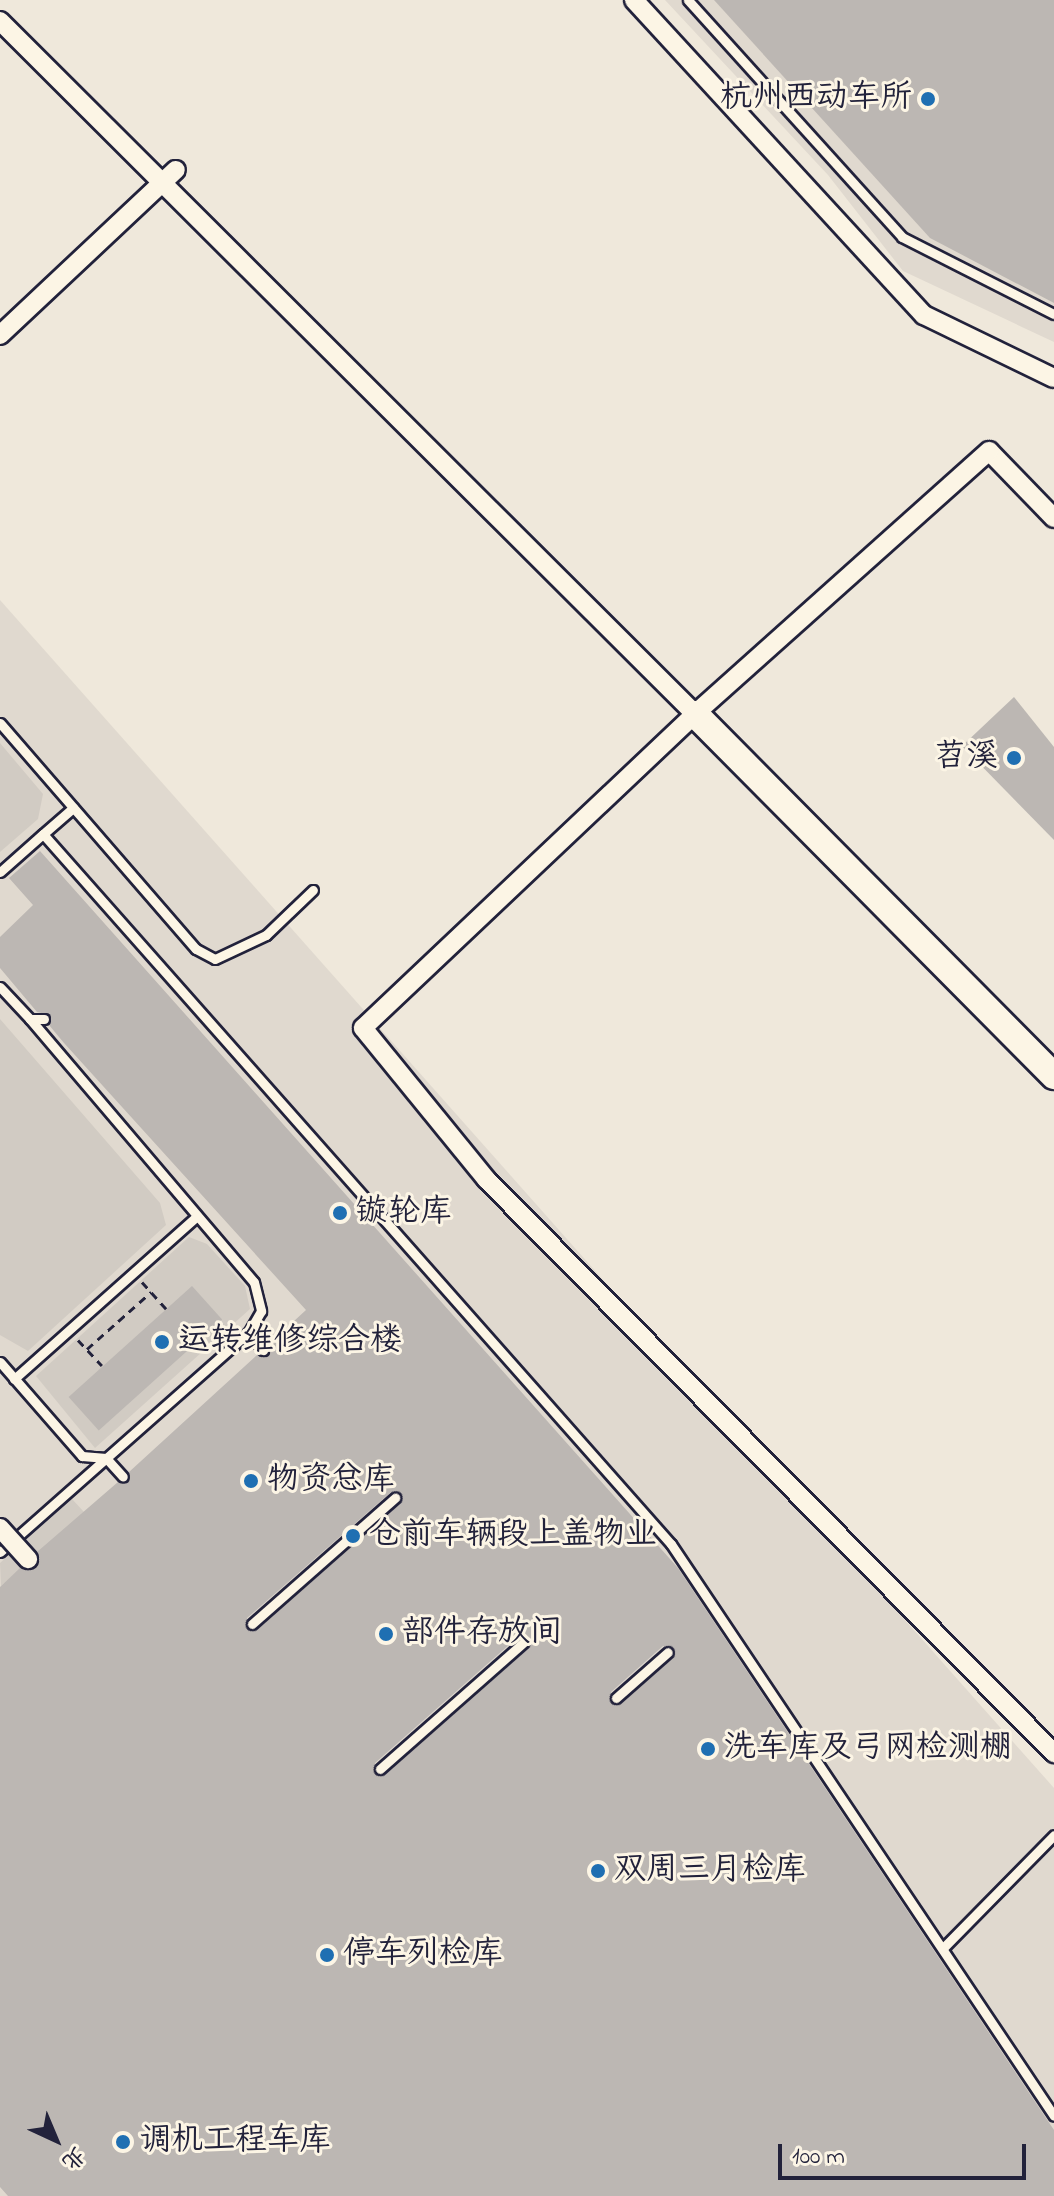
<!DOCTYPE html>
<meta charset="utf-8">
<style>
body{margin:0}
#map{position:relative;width:1054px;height:2196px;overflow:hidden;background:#efe8db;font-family:"Indie Flower","LXGW WenKai TC",sans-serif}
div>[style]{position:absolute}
.built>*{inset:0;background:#e0d9cf}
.green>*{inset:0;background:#d1cbc3}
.building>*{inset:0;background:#bcb7b3;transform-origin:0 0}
.path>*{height:3px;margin-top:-1.5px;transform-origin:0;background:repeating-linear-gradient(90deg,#22223b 0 8px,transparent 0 14px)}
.roads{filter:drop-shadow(2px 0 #22223b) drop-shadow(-2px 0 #22223b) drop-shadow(0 2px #22223b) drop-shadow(0 -2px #22223b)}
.lane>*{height:9px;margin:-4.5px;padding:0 4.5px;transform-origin:4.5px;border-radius:4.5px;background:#fcf5e5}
.street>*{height:18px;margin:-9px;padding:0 9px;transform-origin:9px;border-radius:9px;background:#fcf5e5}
.secondary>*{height:26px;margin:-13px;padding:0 13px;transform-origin:13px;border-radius:13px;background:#fcf5e5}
.bridges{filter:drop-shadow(2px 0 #22223b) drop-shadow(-2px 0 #22223b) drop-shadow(0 2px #22223b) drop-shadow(0 -2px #22223b)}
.street-bridge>*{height:18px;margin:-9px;padding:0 9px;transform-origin:9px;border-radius:9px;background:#fcf5e5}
.dots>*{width:22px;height:22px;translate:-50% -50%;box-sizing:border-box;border:4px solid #fcf5e5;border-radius:50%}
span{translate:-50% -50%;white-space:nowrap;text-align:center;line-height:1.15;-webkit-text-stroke:6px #fcf5e5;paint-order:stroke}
.poi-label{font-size:32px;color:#22223b}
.right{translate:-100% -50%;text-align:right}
.left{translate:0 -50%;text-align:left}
.north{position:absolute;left:16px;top:2100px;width:80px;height:80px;-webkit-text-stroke:6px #fcf5e5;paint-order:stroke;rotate:136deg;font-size:22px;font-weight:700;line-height:32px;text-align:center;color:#22223b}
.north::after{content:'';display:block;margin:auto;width:28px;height:36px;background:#22223b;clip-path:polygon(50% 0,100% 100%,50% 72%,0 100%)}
.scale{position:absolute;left:778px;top:2144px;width:248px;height:36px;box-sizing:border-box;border:4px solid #22223b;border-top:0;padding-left:10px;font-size:24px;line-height:28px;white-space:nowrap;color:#22223b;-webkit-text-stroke:6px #fcf5e5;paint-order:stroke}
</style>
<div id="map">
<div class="built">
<i style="clip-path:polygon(665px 0,1054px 0,1054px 342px,903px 271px,828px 175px)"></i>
<i style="clip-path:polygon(0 600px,1054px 1788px,1054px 2196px,0 2196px)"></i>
</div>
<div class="green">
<i style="clip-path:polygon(0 743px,43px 794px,38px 819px,0 852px)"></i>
<i style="clip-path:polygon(0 1019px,160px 1203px,166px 1225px,28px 1351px,0 1335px)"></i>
<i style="clip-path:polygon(189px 1237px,207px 1244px,245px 1286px,250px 1309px,95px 1448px,36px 1376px)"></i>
<i style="clip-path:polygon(72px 1499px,84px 1512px,1px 1586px,0 1563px)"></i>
</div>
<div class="building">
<i style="clip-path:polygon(714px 0,1054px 0,1054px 303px,930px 238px)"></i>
<i style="clip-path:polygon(1014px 697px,1054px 747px,1054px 840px,962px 746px)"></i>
<i style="clip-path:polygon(evenodd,40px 851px,678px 1568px,1054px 2130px,1054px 2196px,8px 2196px,0 2187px,0 1587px,20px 1568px,37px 1567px,37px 1552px,118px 1482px,129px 1482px,129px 1472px,257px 1355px,268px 1355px,268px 1345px,306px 1310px,64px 1043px,49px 1025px,50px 1015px,37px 1012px,0 968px,0 937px,33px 905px,9px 878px,40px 851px,391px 1492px,401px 1494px,400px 1504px,257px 1630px,247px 1629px,247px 1618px,391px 1492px,40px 851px,518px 1637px,528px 1638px,528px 1649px,385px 1775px,375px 1774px,375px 1763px,518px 1637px,40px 851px,663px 1646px,674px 1648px,673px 1658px,621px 1704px,611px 1703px,611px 1692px,663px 1646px)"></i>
<i style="left:192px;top:1286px;width:45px;height:166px;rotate:48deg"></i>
</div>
<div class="path">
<i style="left:142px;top:1282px;width:36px;rotate:48deg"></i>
<i style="left:78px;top:1340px;width:35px;rotate:47deg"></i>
<i style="left:87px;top:1349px;width:86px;rotate:-41.7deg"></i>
</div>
<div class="roads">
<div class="lane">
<i style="left:688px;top:0;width:319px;rotate:47.9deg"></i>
<i style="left:902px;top:237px;width:170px;rotate:26.9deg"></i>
<i style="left:0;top:723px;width:299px;rotate:49.1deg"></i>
<i style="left:196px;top:949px;width:21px;rotate:28deg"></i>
<i style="left:215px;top:959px;width:56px;rotate:-25.2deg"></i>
<i style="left:266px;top:935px;width:65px;rotate:-43.8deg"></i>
<i style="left:43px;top:834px;width:40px;rotate:-41deg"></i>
<i style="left:0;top:872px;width:57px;rotate:-41.5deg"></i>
<i style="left:43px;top:834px;width:948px;rotate:48.51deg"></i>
<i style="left:671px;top:1544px;width:688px;rotate:56.19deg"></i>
<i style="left:0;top:987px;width:44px;rotate:46.8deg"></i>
<i style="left:30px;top:1019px;width:14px"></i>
<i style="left:30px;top:1019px;width:345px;rotate:49.6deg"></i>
<i style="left:254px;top:1282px;width:30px;rotate:76deg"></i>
<i style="left:261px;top:1311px;width:24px;rotate:120deg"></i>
<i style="left:0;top:1362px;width:125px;rotate:48.9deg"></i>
<i style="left:82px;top:1456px;width:24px;rotate:5deg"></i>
<i style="left:106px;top:1458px;width:25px;rotate:48deg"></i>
<i style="left:14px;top:1379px;width:245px;rotate:-41.7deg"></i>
<i style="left:0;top:1552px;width:332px;rotate:-41.5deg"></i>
<i style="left:249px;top:1332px;width:23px;rotate:52deg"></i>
<i style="left:252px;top:1624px;width:191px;rotate:-41.4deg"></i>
<i style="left:616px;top:1698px;width:69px;rotate:-41.5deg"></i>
<i style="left:380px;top:1769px;width:191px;rotate:-41.4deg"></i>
<i style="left:943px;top:1948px;width:158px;rotate:-45.5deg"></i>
</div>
<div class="street">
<i style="left:634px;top:0;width:428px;rotate:47.4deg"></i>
<i style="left:924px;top:315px;width:144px;rotate:25.9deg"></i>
<i style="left:0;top:21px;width:981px;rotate:44.92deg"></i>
<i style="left:0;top:335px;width:241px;rotate:-43.2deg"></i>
<i style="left:1054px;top:518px;width:93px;rotate:-134.1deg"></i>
<i style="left:989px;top:451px;width:394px;rotate:138.2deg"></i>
<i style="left:695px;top:714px;width:457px;rotate:136.6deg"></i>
<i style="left:363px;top:1028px;width:195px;rotate:50.8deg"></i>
<i style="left:486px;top:1179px;width:808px;rotate:45.3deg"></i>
</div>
<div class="secondary">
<i style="left:695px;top:714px;width:510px;rotate:45.24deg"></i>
</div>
</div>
<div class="bridges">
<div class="street-bridge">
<i style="left:0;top:1528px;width:42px;rotate:47.9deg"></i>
</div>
</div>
<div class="dots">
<i style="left:928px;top:99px;background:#1f6fb2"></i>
<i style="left:1014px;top:758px;background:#1f6fb2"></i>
<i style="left:340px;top:1213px;background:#1f6fb2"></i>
<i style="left:162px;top:1342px;background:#1f6fb2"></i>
<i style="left:251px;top:1481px;background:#1f6fb2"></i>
<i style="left:353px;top:1536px;background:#1f6fb2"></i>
<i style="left:386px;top:1634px;background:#1f6fb2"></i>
<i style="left:708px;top:1749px;background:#1f6fb2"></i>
<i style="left:598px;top:1871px;background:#1f6fb2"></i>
<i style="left:327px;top:1955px;background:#1f6fb2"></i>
<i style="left:123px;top:2142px;background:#1f6fb2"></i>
</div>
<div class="poi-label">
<span class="right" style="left:912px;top:99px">杭州西动车所</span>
<span class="right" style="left:998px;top:758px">苕溪</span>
<span class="left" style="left:356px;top:1213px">镟轮库</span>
<span class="left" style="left:178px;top:1342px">运转维修综合楼</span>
<span class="left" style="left:267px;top:1481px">物资总库</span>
<span class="left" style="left:369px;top:1536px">仓前车辆段上盖物业</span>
<span class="left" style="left:402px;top:1634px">部件存放间</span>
<span class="left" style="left:724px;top:1749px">洗车库及弓网检测棚</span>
<span class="left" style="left:614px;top:1871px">双周三月检库</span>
<span class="left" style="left:343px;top:1955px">停车列检库</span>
<span class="left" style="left:139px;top:2142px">调机工程车库</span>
</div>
<div class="north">北</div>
<div class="scale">100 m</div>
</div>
